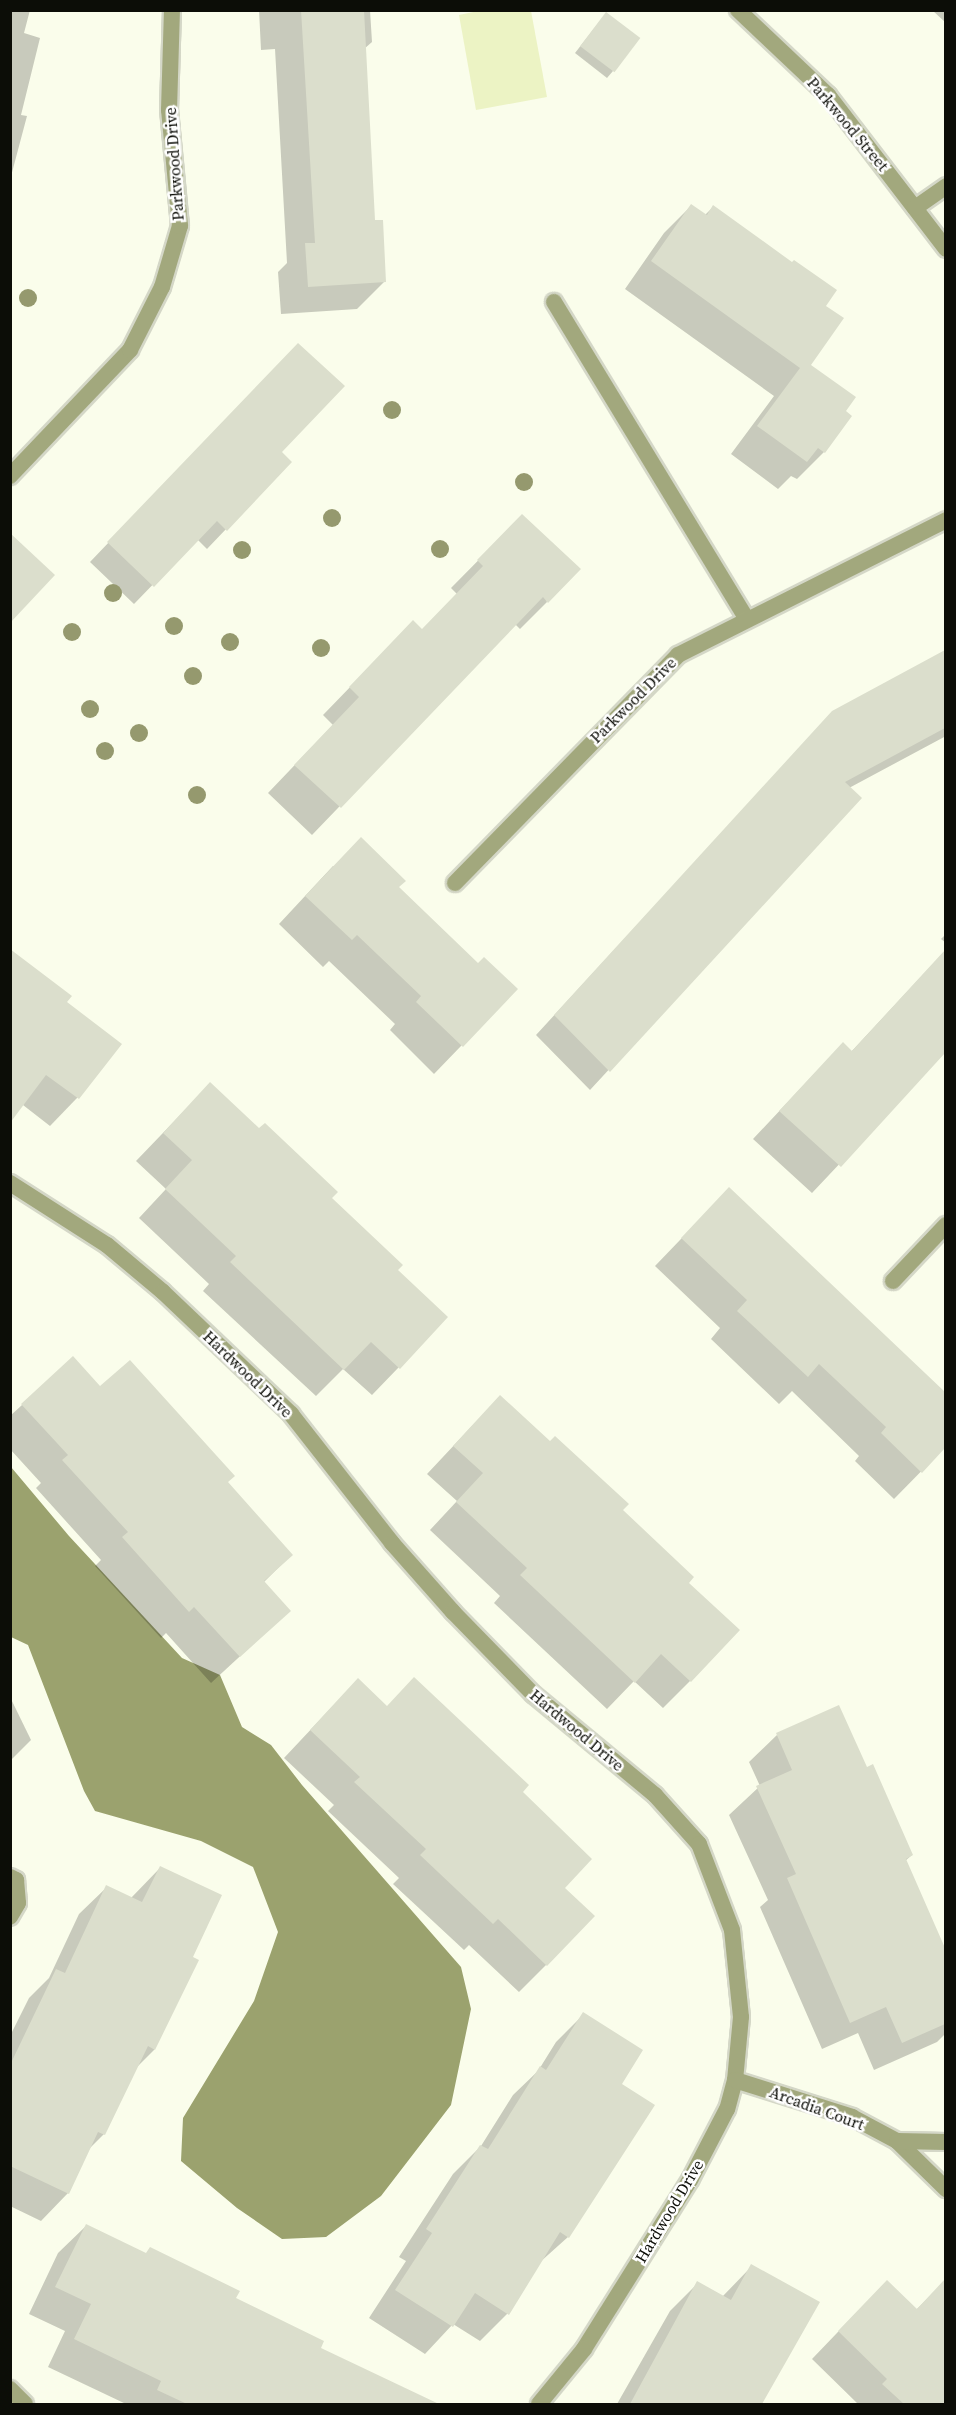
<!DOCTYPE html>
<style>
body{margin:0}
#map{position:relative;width:956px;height:2415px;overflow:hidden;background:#fafdeb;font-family:"Source Serif 4",serif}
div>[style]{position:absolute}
.green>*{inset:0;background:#ecf3c4}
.water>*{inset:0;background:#9ba26e}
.shadow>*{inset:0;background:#0003}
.building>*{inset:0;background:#dbdecc;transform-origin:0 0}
.roads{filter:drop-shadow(2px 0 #d4d7c7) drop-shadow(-2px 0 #d4d7c7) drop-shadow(0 2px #d4d7c7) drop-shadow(0 -2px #d4d7c7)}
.service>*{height:16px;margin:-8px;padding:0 8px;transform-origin:8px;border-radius:8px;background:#a2a87d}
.minor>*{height:16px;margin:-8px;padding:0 8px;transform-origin:8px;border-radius:8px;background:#a2a87d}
.trees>*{width:18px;height:18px;margin:-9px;border-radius:50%;background:#95996e}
span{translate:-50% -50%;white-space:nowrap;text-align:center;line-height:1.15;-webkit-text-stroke:5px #fff;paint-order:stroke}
.street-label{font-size:16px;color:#0c0d07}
.frame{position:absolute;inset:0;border:12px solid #0c0d07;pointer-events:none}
</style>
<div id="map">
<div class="green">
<i style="clip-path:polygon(483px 10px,531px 11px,547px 97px,476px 110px,459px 15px)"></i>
</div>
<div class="water">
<i style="clip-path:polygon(11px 1467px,69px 1536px,182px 1658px,220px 1675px,242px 1727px,271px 1745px,302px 1785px,461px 1967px,471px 2009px,451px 2105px,381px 2196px,326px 2237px,282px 2239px,237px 2208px,181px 2161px,183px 2118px,254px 2001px,278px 1932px,253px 1867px,201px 1841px,95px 1811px,84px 1791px,28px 1645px,11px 1637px)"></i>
</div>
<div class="shadow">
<i style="clip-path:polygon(10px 10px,30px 10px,24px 33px,40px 38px,21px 115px,27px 116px,10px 180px)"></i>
<i style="clip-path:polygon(259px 10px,370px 10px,372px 42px,364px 49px,374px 222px,385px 281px,357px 309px,281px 314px,278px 272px,287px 263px,275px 49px,261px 50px)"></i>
<i style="clip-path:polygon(932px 10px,946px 10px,946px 23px)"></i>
<i style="clip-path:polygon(600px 21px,613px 71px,607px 78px,575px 53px)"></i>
<i style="clip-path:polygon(691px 206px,705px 215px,713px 207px,824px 306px,809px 365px,844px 412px,824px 452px,797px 479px,791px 476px,778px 489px,731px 454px,774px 396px,625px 289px,664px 233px)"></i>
<i style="clip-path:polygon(279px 364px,280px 452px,290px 462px,207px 549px,197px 539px,134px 604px,90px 562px)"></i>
<i style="clip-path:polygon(522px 516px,547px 602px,520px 629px,515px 624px,312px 835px,268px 793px,333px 725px,323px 715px,386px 650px,422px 630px,457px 594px,451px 588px)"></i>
<i style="clip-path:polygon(946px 651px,946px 736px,849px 788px,860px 798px,590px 1090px,536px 1035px,833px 712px)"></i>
<i style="clip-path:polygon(333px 866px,397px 887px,478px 965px,516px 989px,434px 1074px,390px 1030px,395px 1024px,329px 961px,323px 967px,279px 924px)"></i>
<i style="clip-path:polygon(946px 934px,946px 943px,941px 939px)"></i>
<i style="clip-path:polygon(946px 950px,946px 1051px,812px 1193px,753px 1139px,816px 1072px,851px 1052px)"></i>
<i style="clip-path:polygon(65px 1002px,119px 1044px,77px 1098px,50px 1126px,23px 1105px)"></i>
<i style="clip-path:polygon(210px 1084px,330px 1198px,396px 1270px,399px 1367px,372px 1395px,343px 1369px,316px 1396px,203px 1291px,209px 1284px,139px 1218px,166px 1189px,136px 1161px)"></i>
<i style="clip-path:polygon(729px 1189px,946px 1394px,946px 1446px,894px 1499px,855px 1461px,859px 1456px,792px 1391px,779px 1404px,711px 1339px,720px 1328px,655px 1266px)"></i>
<i style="clip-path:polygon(100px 1388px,226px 1483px,291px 1555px,263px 1583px,289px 1611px,211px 1683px,166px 1633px,161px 1638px,95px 1566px,101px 1560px,36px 1488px,41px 1483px,10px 1449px,10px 1416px,22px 1405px)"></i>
<i style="clip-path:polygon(473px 1425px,620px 1511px,687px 1583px,690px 1681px,663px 1708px,634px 1681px,607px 1709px,494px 1603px,500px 1596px,430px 1530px,457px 1501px,427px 1474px)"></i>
<i style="clip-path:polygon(10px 1697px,31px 1740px,10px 1761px)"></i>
<i style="clip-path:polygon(331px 1708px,520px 1792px,563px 1888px,546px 1965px,519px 1992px,469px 1945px,464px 1950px,393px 1884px,399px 1878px,328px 1811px,334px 1805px,284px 1758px)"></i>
<i style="clip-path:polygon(777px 1735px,866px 1769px,912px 1855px,905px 1861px,946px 1971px,946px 2033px,937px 2042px,874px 2070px,858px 2033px,822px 2049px,760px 1907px,768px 1900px,729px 1815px,760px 1786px,749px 1762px)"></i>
<i style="clip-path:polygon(160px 1868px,191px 1957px,197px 1960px,154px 2050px,136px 2068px,104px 2134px,88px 2150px,68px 2193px,41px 2221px,10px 2206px,10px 2036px,29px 1998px,49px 1978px,79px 1914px,107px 1887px,131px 1898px)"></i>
<i style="clip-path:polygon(584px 2014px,619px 2084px,568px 2237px,539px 2263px,507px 2314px,480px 2341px,453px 2324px,425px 2354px,369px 2318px,406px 2261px,399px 2257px,453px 2174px,481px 2146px,513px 2095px,538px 2071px,556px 2042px)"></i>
<i style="clip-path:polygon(86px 2226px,234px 2299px,319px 2349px,381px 2378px,368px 2404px,126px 2404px,48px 2367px,65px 2331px,29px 2314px,58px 2253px)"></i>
<i style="clip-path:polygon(752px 2266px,818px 2303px,760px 2404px,617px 2404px,670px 2311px,698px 2283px,722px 2297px)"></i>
<i style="clip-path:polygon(944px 2282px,946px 2404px,858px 2404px,812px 2359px,860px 2309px,916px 2310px)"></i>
</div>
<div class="building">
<i style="clip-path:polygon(301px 10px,364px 10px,375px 220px,383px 220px,386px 282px,308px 287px,305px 243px,315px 243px)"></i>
<i style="left:606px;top:12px;width:43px;height:43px;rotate:37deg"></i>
<i style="clip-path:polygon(691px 204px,707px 215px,713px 205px,792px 262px,794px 260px,837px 290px,826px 306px,844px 318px,811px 365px,856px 397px,846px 411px,852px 416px,825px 453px,818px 448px,807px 462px,757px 426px,800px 368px,651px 261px)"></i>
<i style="clip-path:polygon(298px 343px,345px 386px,282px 452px,292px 462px,227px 531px,217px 521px,154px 587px,107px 542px)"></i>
<i style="clip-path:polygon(522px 514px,581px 569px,548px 603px,543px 597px,341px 808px,294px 765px,359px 697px,349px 687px,413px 620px,422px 629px,483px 566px,477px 560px)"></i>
<i style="clip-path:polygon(10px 533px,55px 575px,10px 623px)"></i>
<i style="clip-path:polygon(945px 650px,945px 728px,845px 782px,862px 798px,610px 1072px,554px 1015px,832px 711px)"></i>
<i style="clip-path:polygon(361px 837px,406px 881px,399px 887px,478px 963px,484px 957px,518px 989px,463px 1047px,416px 1002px,421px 996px,357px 935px,352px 940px,305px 896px)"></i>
<i style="clip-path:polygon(10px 949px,72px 996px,67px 1002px,122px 1044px,79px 1099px,46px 1075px,10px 1123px)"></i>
<i style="clip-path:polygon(945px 950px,945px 1053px,841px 1167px,779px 1111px,843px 1042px,852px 1051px)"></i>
<i style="clip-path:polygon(210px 1082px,259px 1128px,265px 1123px,338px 1192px,332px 1198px,403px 1265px,398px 1270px,448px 1317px,400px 1369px,371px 1342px,344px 1370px,230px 1262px,236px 1256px,165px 1189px,192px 1160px,163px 1133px)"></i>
<i style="clip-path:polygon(729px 1187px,945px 1392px,945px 1448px,922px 1473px,881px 1433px,886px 1427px,819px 1364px,808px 1377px,737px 1311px,747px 1300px,681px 1238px)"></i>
<i style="clip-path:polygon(73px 1356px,100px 1386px,130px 1360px,235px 1476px,228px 1482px,293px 1555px,264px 1581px,291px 1611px,240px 1657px,194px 1607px,189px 1612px,122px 1537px,128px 1532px,62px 1460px,68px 1455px,21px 1404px)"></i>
<i style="clip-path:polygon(500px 1395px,550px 1441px,555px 1436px,629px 1504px,623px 1510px,694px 1577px,689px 1583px,740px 1630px,691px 1682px,661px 1654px,635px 1683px,520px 1575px,527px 1568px,456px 1502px,483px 1473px,453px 1446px)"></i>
<i style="clip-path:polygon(414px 1677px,529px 1785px,523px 1792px,592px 1859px,565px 1888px,595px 1916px,547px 1966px,498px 1919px,493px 1924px,420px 1855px,426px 1849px,354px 1782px,360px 1777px,310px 1730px,358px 1678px,387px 1706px)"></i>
<i style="clip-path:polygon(839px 1705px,867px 1767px,873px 1764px,913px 1855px,906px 1859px,945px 1948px,945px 2024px,902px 2043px,886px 2007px,850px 2023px,787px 1878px,796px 1874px,756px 1786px,792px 1770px,776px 1733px)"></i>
<i style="clip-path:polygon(160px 1866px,222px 1895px,193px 1957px,199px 1960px,155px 2050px,148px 2046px,105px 2135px,98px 2132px,69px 2194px,10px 2166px,10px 2065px,56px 1969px,65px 1973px,106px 1885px,142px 1902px)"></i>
<i style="clip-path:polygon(583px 2012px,643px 2050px,622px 2084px,655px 2105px,569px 2238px,560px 2232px,509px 2315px,475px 2293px,453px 2327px,395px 2290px,432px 2233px,426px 2229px,480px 2145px,488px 2149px,540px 2066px,546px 2070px)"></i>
<i style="clip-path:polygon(86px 2224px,146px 2253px,150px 2247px,240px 2291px,236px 2298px,324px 2341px,321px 2348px,439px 2404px,187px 2404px,157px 2390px,161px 2381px,74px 2339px,91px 2304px,55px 2287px)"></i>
<i style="clip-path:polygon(751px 2264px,820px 2302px,762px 2404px,630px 2404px,697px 2281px,731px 2300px)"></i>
<i style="clip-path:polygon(945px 2279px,945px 2404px,904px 2404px,882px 2384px,887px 2379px,838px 2331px,887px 2280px,917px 2309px)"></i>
</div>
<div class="roads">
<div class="service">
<i style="left:554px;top:302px;width:371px;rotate:58.7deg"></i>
</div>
<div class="minor">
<i style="left:738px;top:10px;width:124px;rotate:43.4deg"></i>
<i style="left:828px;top:95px;width:194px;rotate:52.5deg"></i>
<i style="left:915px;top:208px;width:38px;rotate:-35deg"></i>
<i style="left:10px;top:476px;width:174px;rotate:-46.4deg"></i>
<i style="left:130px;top:350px;width:71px;rotate:-63.1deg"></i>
<i style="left:162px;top:287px;width:64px;rotate:-73.6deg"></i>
<i style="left:180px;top:226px;width:117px;rotate:-95.4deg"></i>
<i style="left:169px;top:110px;width:100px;rotate:-88.3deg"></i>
<i style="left:455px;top:883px;width:319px;rotate:-45.6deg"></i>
<i style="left:678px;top:655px;width:300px;rotate:-26.7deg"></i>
<i style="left:10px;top:1183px;width:115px;rotate:32.6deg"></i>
<i style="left:107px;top:1245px;width:73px;rotate:40deg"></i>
<i style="left:163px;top:1292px;width:177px;rotate:43.6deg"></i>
<i style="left:291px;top:1414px;width:164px;rotate:51.9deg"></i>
<i style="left:392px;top:1543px;width:92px;rotate:48.5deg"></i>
<i style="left:453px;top:1612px;width:115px;rotate:45.7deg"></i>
<i style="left:533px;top:1694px;width:158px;rotate:39.6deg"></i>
<i style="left:655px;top:1795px;width:66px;rotate:48.1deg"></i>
<i style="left:699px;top:1844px;width:92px;rotate:69deg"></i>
<i style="left:732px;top:1930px;width:87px;rotate:84.1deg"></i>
<i style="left:741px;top:2017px;width:63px;rotate:95.4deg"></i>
<i style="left:735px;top:2080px;width:30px;rotate:105deg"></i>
<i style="left:727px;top:2109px;width:80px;rotate:117.5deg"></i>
<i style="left:690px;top:2180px;width:199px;rotate:122.1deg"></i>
<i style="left:584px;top:2349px;width:71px;rotate:129.3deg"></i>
<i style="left:893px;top:1281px;width:77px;rotate:-46.6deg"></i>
<i style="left:10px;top:1877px;width:7px;rotate:27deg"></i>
<i style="left:16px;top:1880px;width:23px;rotate:85deg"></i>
<i style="left:18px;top:1903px;width:16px;rotate:120deg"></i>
<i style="left:735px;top:2080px;width:123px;rotate:17.5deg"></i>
<i style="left:852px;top:2117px;width:51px;rotate:28.1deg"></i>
<i style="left:897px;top:2141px;width:69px;rotate:44.4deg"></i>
<i style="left:897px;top:2141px;width:49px;rotate:1.2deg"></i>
<i style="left:10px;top:2389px;width:21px;rotate:45deg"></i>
</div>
</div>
<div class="trees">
<i style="left:28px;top:298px"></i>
<i style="left:392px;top:410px"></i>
<i style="left:524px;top:482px"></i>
<i style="left:332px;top:518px"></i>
<i style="left:440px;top:549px"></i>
<i style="left:242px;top:550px"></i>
<i style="left:113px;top:593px"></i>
<i style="left:174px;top:626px"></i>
<i style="left:72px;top:632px"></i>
<i style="left:230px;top:642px"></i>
<i style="left:321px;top:648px"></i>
<i style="left:193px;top:676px"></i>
<i style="left:90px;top:709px"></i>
<i style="left:139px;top:733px"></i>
<i style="left:105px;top:751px"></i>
<i style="left:197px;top:795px"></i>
</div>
<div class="street-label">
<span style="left:848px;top:124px;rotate:50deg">Parkwood Street</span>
<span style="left:174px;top:164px;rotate:-94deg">Parkwood Drive</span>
<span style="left:633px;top:700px;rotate:-45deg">Parkwood Drive</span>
<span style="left:248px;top:1374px;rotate:44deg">Hardwood Drive</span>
<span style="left:577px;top:1730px;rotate:40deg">Hardwood Drive</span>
<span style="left:817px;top:2108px;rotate:20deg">Arcadia Court</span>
<span style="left:669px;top:2211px;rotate:-59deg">Hardwood Drive</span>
</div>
<div class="frame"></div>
</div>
